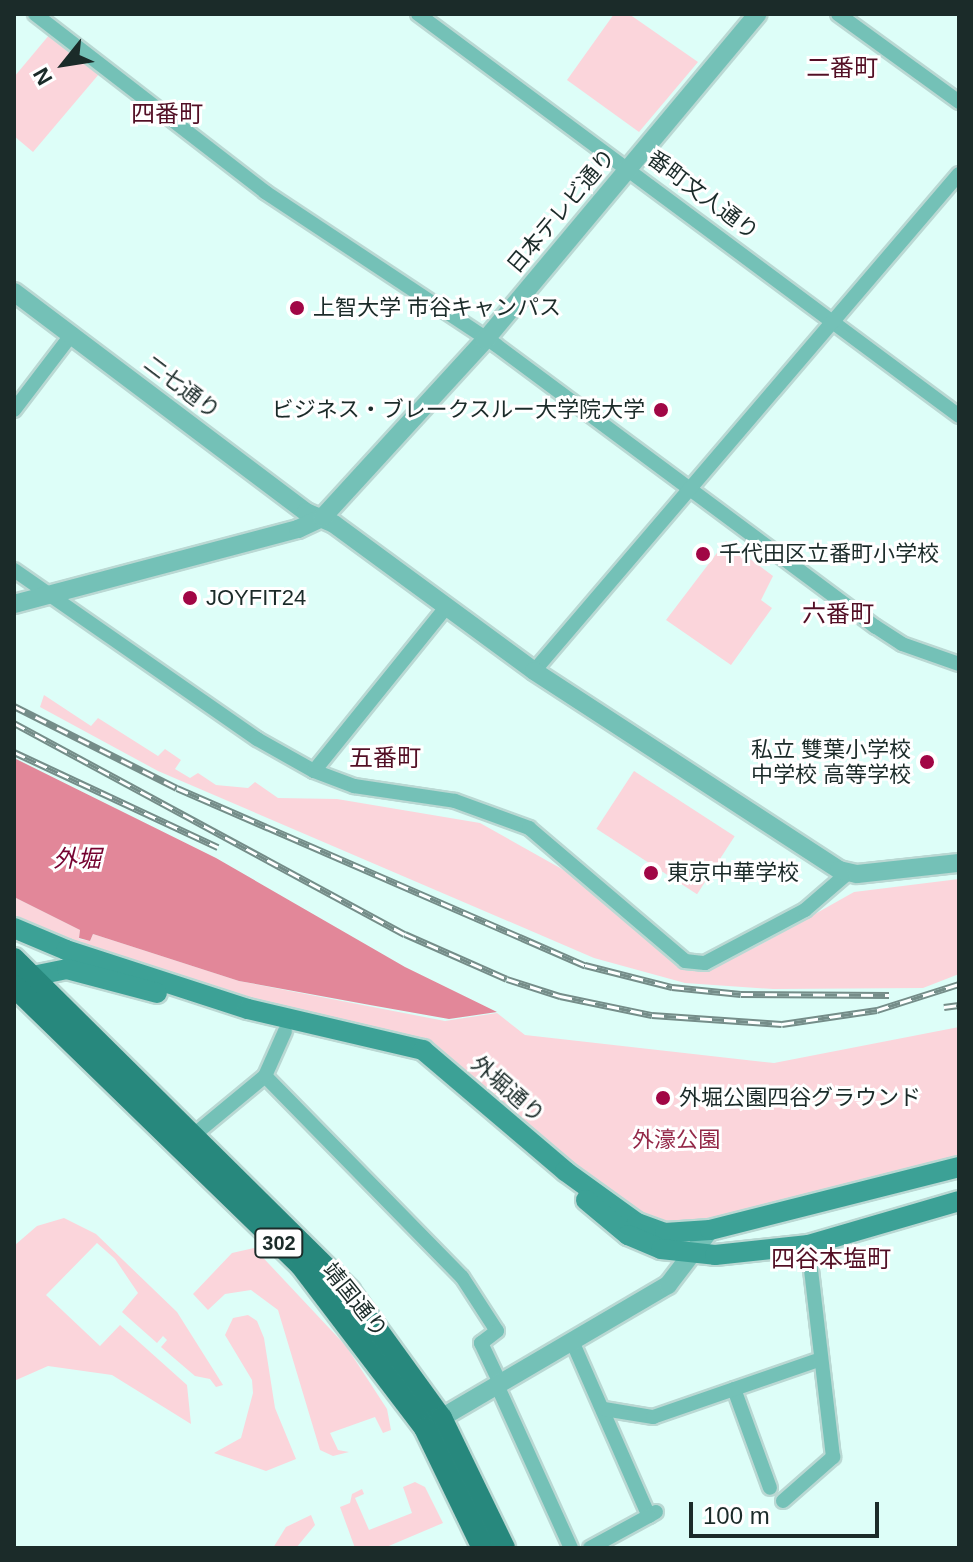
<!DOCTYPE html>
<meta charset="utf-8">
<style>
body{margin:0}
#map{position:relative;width:973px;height:1562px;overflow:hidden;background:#ddfef8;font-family:Helvetica,"Noto Sans JP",sans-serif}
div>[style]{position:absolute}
.green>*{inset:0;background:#fbd5db;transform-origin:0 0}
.water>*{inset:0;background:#e28799}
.roads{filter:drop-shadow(2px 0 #bad8d3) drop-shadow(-2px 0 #bad8d3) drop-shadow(0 2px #bad8d3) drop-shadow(0 -2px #bad8d3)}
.minor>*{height:14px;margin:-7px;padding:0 7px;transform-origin:7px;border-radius:7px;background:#74c1b7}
.tertiary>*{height:18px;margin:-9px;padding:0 9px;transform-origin:9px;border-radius:9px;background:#74c1b7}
.secondary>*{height:20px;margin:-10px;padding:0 10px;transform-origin:10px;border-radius:10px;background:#3ca196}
.primary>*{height:22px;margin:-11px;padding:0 11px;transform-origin:11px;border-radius:11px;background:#27887d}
.rail>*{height:7px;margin-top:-3.5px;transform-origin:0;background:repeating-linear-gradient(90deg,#fff 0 12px,#758d89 0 24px);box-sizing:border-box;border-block:2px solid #758d89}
.dots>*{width:22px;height:22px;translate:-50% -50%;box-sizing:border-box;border:4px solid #fff;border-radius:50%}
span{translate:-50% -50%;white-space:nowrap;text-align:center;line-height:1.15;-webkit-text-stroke:6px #fff;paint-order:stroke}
.shield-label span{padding:2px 6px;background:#fff;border:2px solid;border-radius:6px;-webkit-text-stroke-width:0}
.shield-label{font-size:20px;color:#1b2b29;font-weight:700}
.street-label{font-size:22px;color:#1b2b29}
.poi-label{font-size:22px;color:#1b2b29}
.left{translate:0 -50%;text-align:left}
.right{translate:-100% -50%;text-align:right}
.park-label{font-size:22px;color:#942949}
.neighbourhood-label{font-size:24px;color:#530f25}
.water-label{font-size:24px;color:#750230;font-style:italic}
.frame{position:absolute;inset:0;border:16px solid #1b2b29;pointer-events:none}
.north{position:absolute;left:24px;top:24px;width:80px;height:80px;-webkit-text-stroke:6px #fff;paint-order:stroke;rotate:240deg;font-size:22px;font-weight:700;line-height:32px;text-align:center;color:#1b2b29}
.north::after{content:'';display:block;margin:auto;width:28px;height:36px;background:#1b2b29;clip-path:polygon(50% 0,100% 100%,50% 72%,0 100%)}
.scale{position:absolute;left:689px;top:1502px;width:190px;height:36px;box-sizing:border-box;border:4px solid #1b2b29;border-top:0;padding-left:10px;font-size:24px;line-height:28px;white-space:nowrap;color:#1b2b29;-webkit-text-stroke:6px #fff;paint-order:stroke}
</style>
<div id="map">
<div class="green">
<i style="clip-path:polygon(614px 14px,629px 14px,698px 62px,639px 132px,567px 80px)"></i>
<i style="clip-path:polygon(50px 34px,99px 74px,33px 152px,14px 136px,14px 77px)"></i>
<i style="clip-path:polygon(726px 541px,773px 576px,761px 600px,772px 608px,731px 665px,666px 620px)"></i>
<i style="clip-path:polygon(44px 695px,91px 726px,98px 718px,158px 756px,165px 749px,181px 760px,175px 769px,190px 778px,198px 773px,216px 785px,248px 788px,255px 782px,278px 798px,337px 799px,480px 823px,569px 873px,688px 971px,703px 970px,756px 947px,854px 892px,959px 879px,959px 974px,923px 988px,773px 989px,685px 983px,594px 958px,158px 771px,40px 707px)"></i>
<i style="left:634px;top:771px;width:120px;height:69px;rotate:33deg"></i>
<i style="clip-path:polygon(14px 897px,80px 930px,79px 939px,90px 941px,93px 934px,239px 981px,445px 1021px,497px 1013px,525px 1035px,774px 1063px,959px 1027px,959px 1166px,679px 1230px,637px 1223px,424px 1045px,280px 1015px,39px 932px,14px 919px)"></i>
<i style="clip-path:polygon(64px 1218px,96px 1234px,177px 1312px,223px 1385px,216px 1387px,210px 1379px,195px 1376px,161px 1347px,167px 1340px,163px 1336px,157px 1343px,122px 1312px,138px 1293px,115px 1259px,97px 1243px,46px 1295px,100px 1346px,120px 1325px,187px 1385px,191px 1424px,112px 1375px,48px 1366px,14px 1381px,15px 1245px,37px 1226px)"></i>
<i style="clip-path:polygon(254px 1248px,346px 1346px,387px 1409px,391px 1430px,383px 1433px,375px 1417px,330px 1433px,338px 1450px,349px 1452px,333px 1456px,320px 1450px,278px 1310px,251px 1290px,225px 1294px,208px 1310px,193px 1294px,232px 1253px)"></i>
<i style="clip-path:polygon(248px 1315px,257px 1321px,264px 1338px,275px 1408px,296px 1459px,266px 1471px,214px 1453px,241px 1438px,253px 1393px,252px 1380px,225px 1335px,233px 1318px)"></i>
<i style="clip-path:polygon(415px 1482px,425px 1487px,443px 1523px,384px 1548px,355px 1548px,340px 1507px,350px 1503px,352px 1494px,362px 1489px,364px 1494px,355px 1498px,369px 1530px,412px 1513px,403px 1487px)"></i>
<i style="clip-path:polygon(311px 1515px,315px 1525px,296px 1548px,273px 1548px,286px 1527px)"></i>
</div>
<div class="water">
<i style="clip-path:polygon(14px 758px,216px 858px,405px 967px,497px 1012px,449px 1019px,370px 1005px,239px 981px,93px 934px,90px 941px,79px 938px,80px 930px,14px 897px)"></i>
</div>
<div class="roads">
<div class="minor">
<i style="left:35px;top:14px;width:291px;rotate:37.7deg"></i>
<i style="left:265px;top:192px;width:277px;rotate:33.5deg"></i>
<i style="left:496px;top:345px;width:473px;rotate:36.6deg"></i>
<i style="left:876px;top:627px;width:31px;rotate:33deg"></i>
<i style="left:902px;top:644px;width:60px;rotate:19.3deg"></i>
<i style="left:418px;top:14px;width:674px;rotate:36.61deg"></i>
<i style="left:838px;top:14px;width:150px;rotate:36deg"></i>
<i style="left:14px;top:410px;width:96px;rotate:-52.7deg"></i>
<i style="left:14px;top:570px;width:296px;rotate:34.8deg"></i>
<i style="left:257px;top:739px;width:65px;rotate:29.3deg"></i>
<i style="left:314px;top:771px;width:43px;rotate:20.6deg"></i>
<i style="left:354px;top:786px;width:102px;rotate:8.4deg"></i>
<i style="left:455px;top:801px;width:79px;rotate:20deg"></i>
<i style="left:529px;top:828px;width:205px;rotate:40.4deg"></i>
<i style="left:685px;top:961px;width:20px;rotate:6deg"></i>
<i style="left:705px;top:963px;width:113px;rotate:-27.9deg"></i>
<i style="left:805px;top:910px;width:58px;rotate:-40.8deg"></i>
<i style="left:534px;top:671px;width:654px;rotate:-49.47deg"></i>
<i style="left:314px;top:771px;width:212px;rotate:-51.1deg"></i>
<i style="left:265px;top:1076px;width:281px;rotate:45.6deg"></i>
<i style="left:462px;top:1277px;width:64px;rotate:57.1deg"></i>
<i style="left:497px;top:1331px;width:20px;rotate:143deg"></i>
<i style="left:481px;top:1343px;width:44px;rotate:64.6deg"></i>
<i style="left:195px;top:1134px;width:91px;rotate:-39.6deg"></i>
<i style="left:265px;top:1076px;width:49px;rotate:-66deg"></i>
<i style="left:572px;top:1341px;width:191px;rotate:66.3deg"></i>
<i style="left:649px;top:1516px;width:8px;rotate:-30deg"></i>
<i style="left:497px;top:1385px;width:179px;rotate:65.6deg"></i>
<i style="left:734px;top:1389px;width:105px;rotate:70deg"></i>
<i style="left:604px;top:1409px;width:50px;rotate:9.3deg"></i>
<i style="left:653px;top:1417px;width:176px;rotate:-19deg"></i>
<i style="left:783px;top:1501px;width:67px;rotate:-41.3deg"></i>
<i style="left:833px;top:1457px;width:213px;rotate:-96.7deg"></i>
<i style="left:590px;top:1548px;width:67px;rotate:-28.5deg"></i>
</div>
<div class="tertiary">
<i style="left:14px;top:292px;width:366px;rotate:37deg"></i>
<i style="left:306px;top:512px;width:30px;rotate:23deg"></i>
<i style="left:334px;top:524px;width:248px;rotate:36.3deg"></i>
<i style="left:534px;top:671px;width:364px;rotate:33.1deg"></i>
<i style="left:839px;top:870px;width:18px;rotate:13deg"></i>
<i style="left:857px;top:874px;width:103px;rotate:-6.2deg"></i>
<i style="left:14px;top:604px;width:294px;rotate:-14.8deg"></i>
<i style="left:298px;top:529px;width:26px;rotate:-25deg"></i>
<i style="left:322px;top:518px;width:241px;rotate:-47.5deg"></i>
<i style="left:485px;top:340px;width:425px;rotate:-50.1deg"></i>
<i style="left:431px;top:1424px;width:275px;rotate:-30.4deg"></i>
<i style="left:668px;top:1285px;width:69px;rotate:-52.6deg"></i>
</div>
<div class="secondary">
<i style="left:14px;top:928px;width:56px;rotate:22.9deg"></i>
<i style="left:66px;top:950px;width:191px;rotate:18deg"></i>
<i style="left:248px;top:1009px;width:180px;rotate:13.2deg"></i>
<i style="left:423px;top:1050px;width:187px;rotate:40.4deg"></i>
<i style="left:565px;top:1171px;width:89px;rotate:35.8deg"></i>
<i style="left:637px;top:1223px;width:30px;rotate:20deg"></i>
<i style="left:665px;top:1233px;width:45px;rotate:-3.8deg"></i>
<i style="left:710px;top:1230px;width:257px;rotate:-14.2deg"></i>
<i style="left:18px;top:979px;width:50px;rotate:-11.5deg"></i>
<i style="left:67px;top:969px;width:93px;rotate:14.9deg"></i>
<i style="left:586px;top:1200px;width:55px;rotate:39.8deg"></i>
<i style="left:628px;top:1235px;width:36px;rotate:23deg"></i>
<i style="left:661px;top:1249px;width:54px;rotate:6.3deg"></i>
<i style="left:715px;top:1255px;width:94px;rotate:-6.1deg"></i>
<i style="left:808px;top:1245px;width:157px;rotate:-16.2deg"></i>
</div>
<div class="primary">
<i style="left:14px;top:959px;width:472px;rotate:44.7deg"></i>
<i style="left:349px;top:1291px;width:157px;rotate:54.1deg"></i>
<i style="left:441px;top:1418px;width:144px;rotate:64.1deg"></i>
<i style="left:14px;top:986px;width:400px;rotate:44.2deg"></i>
<i style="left:301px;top:1265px;width:205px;rotate:52.7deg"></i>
<i style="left:425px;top:1428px;width:133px;rotate:64.2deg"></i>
</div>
</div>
<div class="rail">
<i style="left:14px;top:706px;width:182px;rotate:26.7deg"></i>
<i style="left:177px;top:788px;width:445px;rotate:23.5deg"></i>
<i style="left:585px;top:965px;width:90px;rotate:14.2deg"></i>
<i style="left:672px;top:987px;width:69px;rotate:5.8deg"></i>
<i style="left:741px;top:994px;width:148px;rotate:0.4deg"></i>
<i style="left:14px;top:723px;width:444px;rotate:28.4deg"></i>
<i style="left:405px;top:934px;width:111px;rotate:23.8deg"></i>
<i style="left:507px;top:979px;width:56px;rotate:17.8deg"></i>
<i style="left:560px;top:996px;width:94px;rotate:11.7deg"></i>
<i style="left:652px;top:1015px;width:130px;rotate:4deg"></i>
<i style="left:782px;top:1024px;width:96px;rotate:-8.4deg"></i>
<i style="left:877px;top:1010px;width:86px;rotate:-17.6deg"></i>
<i style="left:14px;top:752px;width:225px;rotate:25deg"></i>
<i style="left:944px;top:1007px;width:15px;rotate:-8deg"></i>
</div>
<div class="dots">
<i style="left:297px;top:308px;background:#a10645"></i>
<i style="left:661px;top:410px;background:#a10645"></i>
<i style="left:703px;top:554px;background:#a10645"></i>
<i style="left:190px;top:598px;background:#a10645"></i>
<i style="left:927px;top:762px;background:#a10645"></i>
<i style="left:651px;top:873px;background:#a10645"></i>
<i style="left:663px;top:1098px;background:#a10645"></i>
</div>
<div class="shield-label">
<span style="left:279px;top:1243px">302</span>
</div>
<div class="street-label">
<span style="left:703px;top:195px;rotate:37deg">番町文人通り</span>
<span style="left:561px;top:211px;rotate:-50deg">日本テレビ通り</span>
<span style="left:182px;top:387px;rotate:37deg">二七通り</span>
<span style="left:508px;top:1089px;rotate:41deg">外堀通り</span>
<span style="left:355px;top:1300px;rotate:51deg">靖国通り</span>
</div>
<div class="poi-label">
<span class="left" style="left:313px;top:308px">上智大学 市谷キャンパス</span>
<span class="right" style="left:645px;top:410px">ビジネス・ブレークスルー大学院大学</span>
<span class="left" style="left:719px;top:554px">千代田区立番町小学校</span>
<span class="left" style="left:206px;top:598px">JOYFIT24</span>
<span class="right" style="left:911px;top:762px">私立 雙葉小学校<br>中学校 高等学校</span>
<span class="left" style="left:667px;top:873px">東京中華学校</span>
<span class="left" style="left:679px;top:1098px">外堀公園四谷グラウンド</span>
</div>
<div class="park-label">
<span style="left:676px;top:1140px">外濠公園</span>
</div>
<div class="neighbourhood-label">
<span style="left:842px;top:68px">二番町</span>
<span style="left:167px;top:114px">四番町</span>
<span style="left:838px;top:614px">六番町</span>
<span style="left:385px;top:758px">五番町</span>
<span style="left:831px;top:1259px">四谷本塩町</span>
</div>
<div class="water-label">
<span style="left:77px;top:859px">外堀</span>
</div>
<div class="frame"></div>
<div class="north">N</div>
<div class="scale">100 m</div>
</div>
